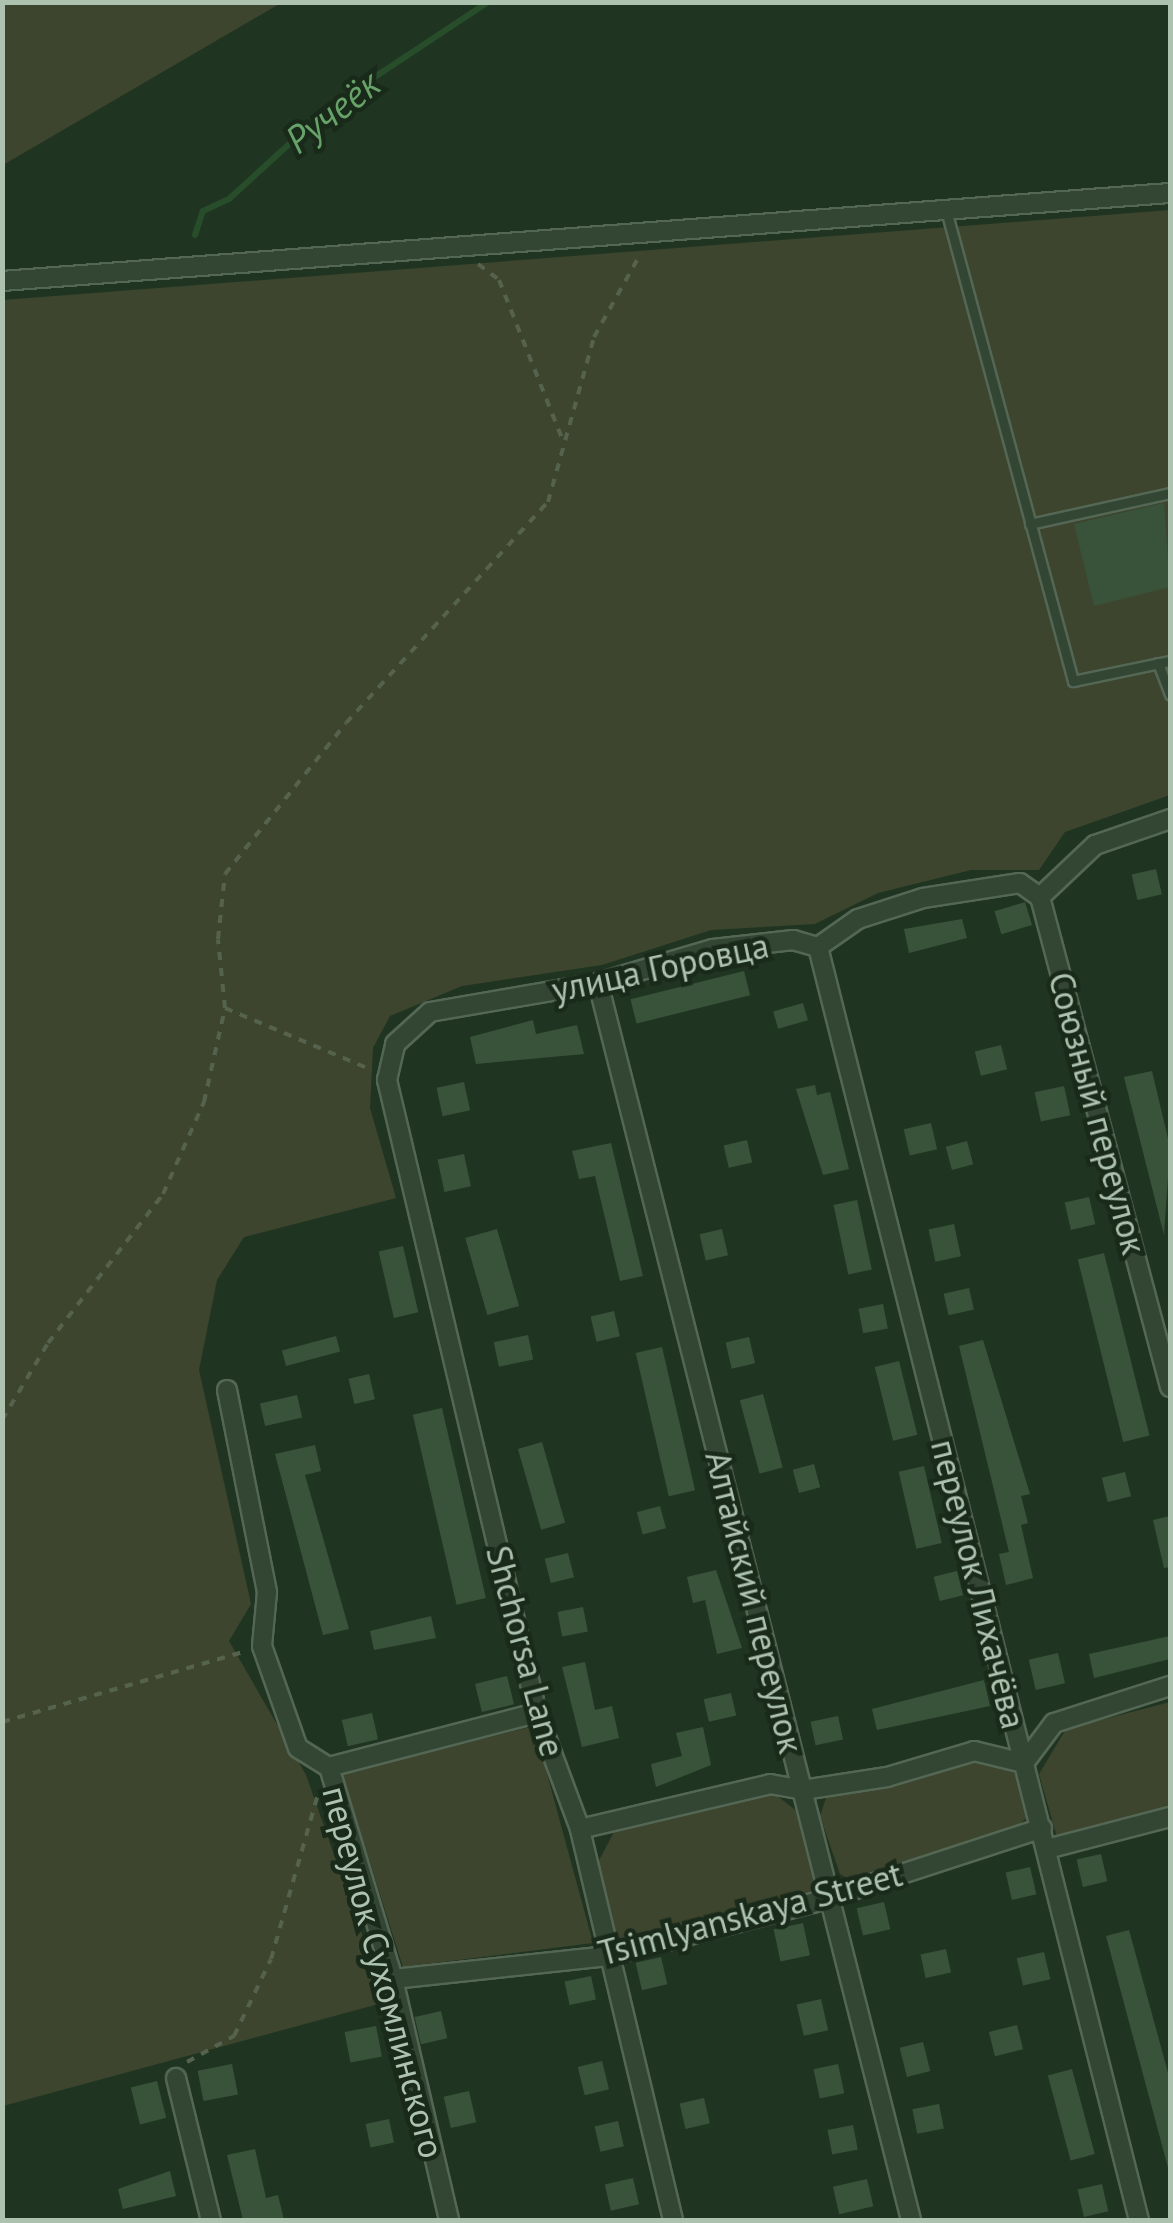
<!DOCTYPE html>
<meta charset="utf-8">
<style>
body{margin:0}
#map{position:relative;width:1173px;height:2223px;overflow:hidden;background:#203521;font-family:"PT Sans",sans-serif}
div>[style]{position:absolute}
.green>*{inset:0;background:#3d452e}
.stream>*{height:6px;margin:-3px;padding:0 3px;transform-origin:3px;border-radius:3px;background:#284d2a}
.building>*{inset:0;background:#39533a;transform-origin:0 0}
.path>*{height:4px;margin-top:-2px;transform-origin:0;background:repeating-linear-gradient(90deg,#55624d 0 8px,transparent 0 16px)}
.roads{filter:drop-shadow(2px 0 #546755) drop-shadow(-2px 0 #546755) drop-shadow(0 2px #546755) drop-shadow(0 -2px #546755)}
.lane>*{height:9px;margin:-4.5px;padding:0 4.5px;transform-origin:4.5px;border-radius:4.5px;background:#334634}
.street>*{height:18px;margin:-9px;padding:0 9px;transform-origin:9px;border-radius:9px;background:#334634}
span{translate:-50% -50%;white-space:nowrap;text-align:center;line-height:1.15;-webkit-text-stroke:9px #192a1a;paint-order:stroke}
.street-label{font-size:35px;color:#adc3af}
.water-label{font-size:38px;color:#67a269;font-style:italic}
.frame{position:absolute;inset:0;border:5px solid #adc3af;pointer-events:none}
</style>
<div id="map">
<div class="green">
<i style="clip-path:polygon(3px 2px,281px 2px,281px 3px,3px 165px)"></i>
<i style="clip-path:polygon(1170px 210px,1170px 795px,1065px 832px,1039px 870px,971px 870px,878px 893px,815px 924px,711px 930px,602px 965px,462px 986px,390px 1016px,373px 1048px,370px 1108px,396px 1198px,244px 1237px,217px 1280px,199px 1370px,251px 1604px,229px 1641px,306px 1775px,386px 2002px,3px 2106px,3px 300px)"></i>
<i style="clip-path:polygon(1170px 1702px,1170px 1809px,1057px 1837px,1039px 1774px,1066px 1729px)"></i>
<i style="clip-path:polygon(534px 1726px,593px 1943px,403px 1967px,342px 1774px)"></i>
<i style="clip-path:polygon(970px 1760px,1013px 1770px,1031px 1814px,1012px 1831px,850px 1880px,840px 1874px,820px 1816px,826px 1798px)"></i>
<i style="clip-path:polygon(772px 1792px,802px 1815px,824px 1890px,619px 1948px,595px 1868px,614px 1832px)"></i>
</div>
<div class="stream">
<i style="left:195px;top:235px;width:25px;rotate:-72deg"></i>
<i style="left:203px;top:211px;width:29px;rotate:-25deg"></i>
<i style="left:229px;top:199px;width:138px;rotate:-42.4deg"></i>
<i style="left:331px;top:106px;width:188px;rotate:-33.5deg"></i>
</div>
<div class="building">
<i style="clip-path:polygon(1164px 503px,1170px 587px,1094px 606px,1074px 524px)"></i>
<i style="left:1156px;top:869px;width:26px;height:25px;rotate:77deg"></i>
<i style="left:1025px;top:902px;width:24px;height:32px;rotate:73deg"></i>
<i style="clip-path:polygon(962px 919px,967px 938px,909px 953px,904px 929px)"></i>
<i style="left:744px;top:971px;width:25px;height:117px;rotate:76deg"></i>
<i style="left:803px;top:1003px;width:18px;height:31px;rotate:74deg"></i>
<i style="clip-path:polygon(533px 1020px,536px 1034px,577px 1025px,584px 1054px,476px 1064px,470px 1037px)"></i>
<i style="left:1001px;top:1045px;width:25px;height:27px;rotate:76deg"></i>
<i style="clip-path:polygon(1152px 1071px,1170px 1147px,1164px 1235px,1124px 1077px)"></i>
<i style="left:464px;top:1082px;width:29px;height:28px;rotate:78deg"></i>
<i style="clip-path:polygon(815px 1085px,817px 1095px,830px 1092px,849px 1169px,823px 1175px,796px 1089px)"></i>
<i style="left:1064px;top:1086px;width:30px;height:30px;rotate:78deg"></i>
<i style="left:931px;top:1123px;width:27px;height:28px;rotate:77deg"></i>
<i style="left:747px;top:1140px;width:23px;height:24px;rotate:77deg"></i>
<i style="left:967px;top:1141px;width:24px;height:22px;rotate:75deg"></i>
<i style="clip-path:polygon(611px 1143px,643px 1276px,620px 1281px,595px 1176px,579px 1179px,572px 1151px)"></i>
<i style="left:464px;top:1154px;width:33px;height:27px;rotate:78deg"></i>
<i style="left:1089px;top:1197px;width:28px;height:25px;rotate:77deg"></i>
<i style="left:857px;top:1200px;width:71px;height:24px;rotate:78deg"></i>
<i style="left:954px;top:1224px;width:33px;height:26px;rotate:78deg"></i>
<i style="left:497px;top:1229px;width:80px;height:33px;rotate:74deg"></i>
<i style="left:722px;top:1229px;width:27px;height:23px;rotate:77deg"></i>
<i style="left:403px;top:1246px;width:68px;height:25px;rotate:77deg"></i>
<i style="left:1104px;top:1253px;width:188px;height:27px;rotate:76deg"></i>
<i style="left:969px;top:1288px;width:22px;height:26px;rotate:77deg"></i>
<i style="left:883px;top:1304px;width:25px;height:25px;rotate:79deg"></i>
<i style="left:614px;top:1311px;width:26px;height:24px;rotate:77deg"></i>
<i style="left:528px;top:1335px;width:25px;height:35px;rotate:78deg"></i>
<i style="left:336px;top:1336px;width:16px;height:56px;rotate:75deg"></i>
<i style="left:749px;top:1337px;width:27px;height:24px;rotate:77deg"></i>
<i style="clip-path:polygon(983px 1340px,1030px 1494px,1021px 1496px,1028px 1523px,1021px 1525px,1033px 1578px,1006px 1585px,999px 1554px,1009px 1552px,959px 1346px)"></i>
<i style="left:662px;top:1347px;width:147px;height:27px;rotate:77deg"></i>
<i style="left:899px;top:1361px;width:76px;height:25px;rotate:76deg"></i>
<i style="left:369px;top:1374px;width:26px;height:21px;rotate:77deg"></i>
<i style="left:763px;top:1394px;width:76px;height:24px;rotate:75deg"></i>
<i style="left:297px;top:1395px;width:23px;height:38px;rotate:77deg"></i>
<i style="left:442px;top:1408px;width:195px;height:30px;rotate:77deg"></i>
<i style="left:542px;top:1442px;width:84px;height:25px;rotate:74deg"></i>
<i style="clip-path:polygon(315px 1445px,321px 1471px,305px 1475px,349px 1629px,323px 1635px,275px 1454px)"></i>
<i style="left:814px;top:1464px;width:24px;height:22px;rotate:75deg"></i>
<i style="left:924px;top:1466px;width:79px;height:26px;rotate:77deg"></i>
<i style="left:1125px;top:1472px;width:25px;height:24px;rotate:76deg"></i>
<i style="left:660px;top:1506px;width:23px;height:24px;rotate:75deg"></i>
<i style="clip-path:polygon(1170px 1516px,1170px 1567px,1164px 1568px,1153px 1520px)"></i>
<i style="left:568px;top:1553px;width:25px;height:24px;rotate:76deg"></i>
<i style="clip-path:polygon(716px 1570px,742px 1648px,717px 1654px,705px 1600px,693px 1603px,687px 1577px)"></i>
<i style="left:957px;top:1571px;width:25px;height:24px;rotate:76deg"></i>
<i style="left:583px;top:1607px;width:25px;height:26px;rotate:79deg"></i>
<i style="clip-path:polygon(431px 1616px,436px 1638px,374px 1650px,370px 1631px)"></i>
<i style="clip-path:polygon(1170px 1636px,1170px 1659px,1094px 1678px,1089px 1654px)"></i>
<i style="left:1058px;top:1653px;width:31px;height:30px;rotate:77deg"></i>
<i style="clip-path:polygon(585px 1662px,595px 1710px,612px 1706px,619px 1738px,582px 1747px,562px 1667px)"></i>
<i style="left:507px;top:1676px;width:29px;height:33px;rotate:76deg"></i>
<i style="clip-path:polygon(984px 1680px,990px 1706px,877px 1730px,872px 1709px)"></i>
<i style="left:731px;top:1693px;width:23px;height:28px;rotate:77deg"></i>
<i style="left:372px;top:1713px;width:27px;height:31px;rotate:77deg"></i>
<i style="left:838px;top:1716px;width:24px;height:28px;rotate:78deg"></i>
<i style="clip-path:polygon(703px 1727px,711px 1765px,656px 1787px,651px 1764px,682px 1756px,676px 1733px)"></i>
<i style="left:1101px;top:1854px;width:28px;height:25px;rotate:77deg"></i>
<i style="left:1030px;top:1867px;width:28px;height:25px;rotate:77deg"></i>
<i style="left:884px;top:1902px;width:28px;height:28px;rotate:77deg"></i>
<i style="left:803px;top:1923px;width:33px;height:30px;rotate:78deg"></i>
<i style="clip-path:polygon(1129px 1930px,1170px 2080px,1170px 2175px,1106px 1936px)"></i>
<i style="left:946px;top:1949px;width:24px;height:26px;rotate:78deg"></i>
<i style="left:1044px;top:1952px;width:28px;height:28px;rotate:77deg"></i>
<i style="left:661px;top:1957px;width:28px;height:26px;rotate:77deg"></i>
<i style="left:591px;top:1976px;width:24px;height:27px;rotate:78deg"></i>
<i style="left:821px;top:1999px;width:32px;height:25px;rotate:77deg"></i>
<i style="left:441px;top:2011px;width:28px;height:27px;rotate:77deg"></i>
<i style="left:1017px;top:2025px;width:25px;height:29px;rotate:76deg"></i>
<i style="left:376px;top:2026px;width:31px;height:32px;rotate:79deg"></i>
<i style="left:923px;top:2042px;width:30px;height:24px;rotate:76deg"></i>
<i style="left:602px;top:2061px;width:29px;height:25px;rotate:76deg"></i>
<i style="left:232px;top:2064px;width:31px;height:35px;rotate:79deg"></i>
<i style="left:838px;top:2064px;width:30px;height:25px;rotate:78deg"></i>
<i style="left:1072px;top:2069px;width:88px;height:25px;rotate:75deg"></i>
<i style="left:157px;top:2081px;width:38px;height:27px;rotate:76deg"></i>
<i style="left:469px;top:2091px;width:32px;height:26px;rotate:77deg"></i>
<i style="left:704px;top:2098px;width:26px;height:25px;rotate:77deg"></i>
<i style="left:939px;top:2104px;width:25px;height:27px;rotate:79deg"></i>
<i style="left:389px;top:2119px;width:24px;height:24px;rotate:78deg"></i>
<i style="left:618px;top:2121px;width:26px;height:24px;rotate:77deg"></i>
<i style="left:853px;top:2125px;width:25px;height:26px;rotate:79deg"></i>
<i style="clip-path:polygon(255px 2149px,266px 2198px,278px 2195px,284px 2220px,243px 2220px,227px 2155px)"></i>
<i style="clip-path:polygon(170px 2171px,176px 2196px,123px 2209px,118px 2189px)"></i>
<i style="left:633px;top:2178px;width:27px;height:29px;rotate:77deg"></i>
<i style="left:867px;top:2179px;width:28px;height:35px;rotate:77deg"></i>
<i style="left:1102px;top:2184px;width:28px;height:25px;rotate:77deg"></i>
</div>
<div class="path">
<i style="left:478px;top:264px;width:26px;rotate:37deg"></i>
<i style="left:499px;top:280px;width:173px;rotate:68.3deg"></i>
<i style="left:225px;top:1008px;width:160px;rotate:22.9deg"></i>
<i style="left:2px;top:1420px;width:90px;rotate:-59.1deg"></i>
<i style="left:48px;top:1343px;width:188px;rotate:-52.3deg"></i>
<i style="left:163px;top:1194px;width:101px;rotate:-66deg"></i>
<i style="left:204px;top:1102px;width:96px;rotate:-77.4deg"></i>
<i style="left:225px;top:1008px;width:69px;rotate:-95.8deg"></i>
<i style="left:218px;top:939px;width:65px;rotate:-83.9deg"></i>
<i style="left:225px;top:874px;width:193px;rotate:-51.3deg"></i>
<i style="left:346px;top:723px;width:299px;rotate:-47.6deg"></i>
<i style="left:548px;top:502px;width:171px;rotate:-74.4deg"></i>
<i style="left:594px;top:337px;width:96px;rotate:-60.8deg"></i>
<i style="left:2px;top:1722px;width:251px;rotate:-16.2deg"></i>
<i style="left:187px;top:2062px;width:54px;rotate:-29deg"></i>
<i style="left:234px;top:2036px;width:85px;rotate:-64.3deg"></i>
<i style="left:271px;top:1959px;width:172px;rotate:-74.1deg"></i>
</div>
<div class="roads">
<div class="lane">
<i style="left:946px;top:210px;width:488px;rotate:74.9deg"></i>
<i style="left:1073px;top:681px;width:99px;rotate:-11.7deg"></i>
<i style="left:1030px;top:524px;width:143px;rotate:-12.5deg"></i>
<i style="left:1158px;top:663px;width:34px;rotate:69deg"></i>
</div>
<div class="street">
<i style="left:2px;top:281px;width:1171px;rotate:-4.31deg"></i>
<i style="left:1040px;top:897px;width:507px;rotate:75.14deg"></i>
<i style="left:818px;top:947px;width:1313px;rotate:75.85deg"></i>
<i style="left:598px;top:983px;width:1276px;rotate:75.8deg"></i>
<i style="left:227px;top:1390px;width:206px;rotate:78.8deg"></i>
<i style="left:267px;top:1592px;width:54px;rotate:95.3deg"></i>
<i style="left:262px;top:1646px;width:108px;rotate:70.6deg"></i>
<i style="left:298px;top:1748px;width:36px;rotate:32deg"></i>
<i style="left:329px;top:1767px;width:221px;rotate:73.2deg"></i>
<i style="left:393px;top:1979px;width:247px;rotate:76.9deg"></i>
<i style="left:329px;top:1767px;width:215px;rotate:-14.6deg"></i>
<i style="left:580px;top:1829px;width:195px;rotate:-13.3deg"></i>
<i style="left:770px;top:1784px;width:34px;rotate:10deg"></i>
<i style="left:803px;top:1790px;width:85px;rotate:-8.8deg"></i>
<i style="left:887px;top:1777px;width:91px;rotate:-16.6deg"></i>
<i style="left:974px;top:1751px;width:51px;rotate:13.5deg"></i>
<i style="left:1024px;top:1763px;width:50px;rotate:-53.1deg"></i>
<i style="left:1054px;top:1723px;width:122px;rotate:-17.7deg"></i>
<i style="left:1047px;top:1849px;width:127px;rotate:-14.6deg"></i>
<i style="left:393px;top:1979px;width:217px;rotate:-6.1deg"></i>
<i style="left:609px;top:1956px;width:211px;rotate:-14.6deg"></i>
<i style="left:813px;top:1903px;width:241px;rotate:-18.1deg"></i>
<i style="left:176px;top:2078px;width:146px;rotate:76.2deg"></i>
<i style="left:673px;top:2220px;width:402px;rotate:-103.4deg"></i>
<i style="left:580px;top:1829px;width:124px;rotate:-110.3deg"></i>
<i style="left:537px;top:1713px;width:651px;rotate:-103.33deg"></i>
<i style="left:387px;top:1080px;width:37px;rotate:-77deg"></i>
<i style="left:395px;top:1044px;width:47px;rotate:-42.4deg"></i>
<i style="left:430px;top:1012px;width:170px;rotate:-9.8deg"></i>
<i style="left:598px;top:983px;width:120px;rotate:-16.5deg"></i>
<i style="left:713px;top:949px;width:81px;rotate:-6.4deg"></i>
<i style="left:793px;top:940px;width:26px;rotate:16deg"></i>
<i style="left:818px;top:947px;width:49px;rotate:-35deg"></i>
<i style="left:858px;top:919px;width:68px;rotate:-17.9deg"></i>
<i style="left:923px;top:898px;width:98px;rotate:-8.8deg"></i>
<i style="left:1020px;top:883px;width:24px;rotate:35deg"></i>
<i style="left:1040px;top:897px;width:76px;rotate:-43.4deg"></i>
<i style="left:1095px;top:845px;width:79px;rotate:-19.1deg"></i>
</div>
</div>
<div class="street-label">
<span style="left:660px;top:967px;rotate:-12deg">улица Горовца</span>
<span style="left:1098px;top:1113px;rotate:75deg">Союзный переулок</span>
<span style="left:979px;top:1584px;rotate:76deg">переулок Лихачёва</span>
<span style="left:755px;top:1602px;rotate:76deg">Алтайский переулок</span>
<span style="left:526px;top:1651px;rotate:75deg">Shchorsa Lane</span>
<span style="left:750px;top:1913px;rotate:-15deg">Tsimlyanskaya Street</span>
<span style="left:384px;top:1972px;rotate:75deg">переулок Сухомлинского</span>
</div>
<div class="water-label">
<span style="left:332px;top:111px;rotate:-38deg">Ручеёк</span>
</div>
<div class="frame"></div>
</div>
